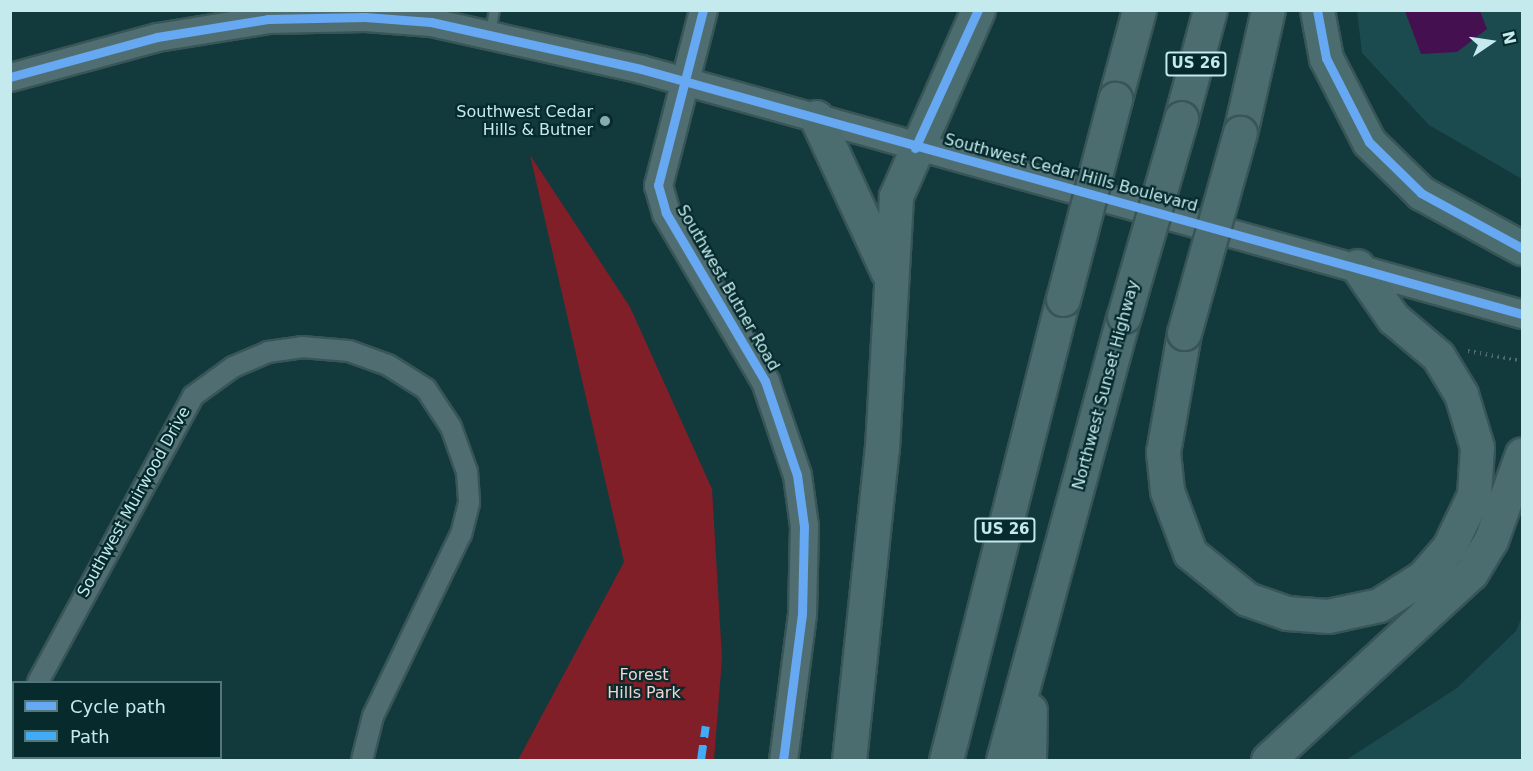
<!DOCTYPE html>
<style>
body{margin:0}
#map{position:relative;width:1533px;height:771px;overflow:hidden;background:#12393c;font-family:"DejaVu Sans",sans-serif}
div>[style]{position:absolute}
.built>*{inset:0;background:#1b4b4f}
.green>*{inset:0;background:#801f28}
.water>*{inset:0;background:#44104f}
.path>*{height:4px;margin-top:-2px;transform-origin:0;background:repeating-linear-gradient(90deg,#4f6b6d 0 1.5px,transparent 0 6px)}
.roads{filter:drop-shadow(2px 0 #385557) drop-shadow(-2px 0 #385557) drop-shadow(0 2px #385557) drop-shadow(0 -2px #385557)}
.lane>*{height:9px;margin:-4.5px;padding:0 4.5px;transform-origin:4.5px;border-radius:4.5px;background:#506e71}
.street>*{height:20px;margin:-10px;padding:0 10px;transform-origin:10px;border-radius:10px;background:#506e71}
.secondary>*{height:27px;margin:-13.5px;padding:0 13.5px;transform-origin:13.5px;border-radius:13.5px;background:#506e71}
.highway>*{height:33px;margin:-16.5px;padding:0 16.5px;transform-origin:16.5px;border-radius:16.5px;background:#4b6d70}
.bridges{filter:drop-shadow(2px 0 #385557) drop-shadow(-2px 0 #385557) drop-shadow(0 2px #385557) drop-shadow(0 -2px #385557)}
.highway-bridge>*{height:33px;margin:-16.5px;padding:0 16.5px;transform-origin:16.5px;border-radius:16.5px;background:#4b6d70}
.quiet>*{height:8px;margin-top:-4px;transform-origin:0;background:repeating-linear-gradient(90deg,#42abf6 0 15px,transparent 0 23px)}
.cycleway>*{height:9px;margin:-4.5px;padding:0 4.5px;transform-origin:4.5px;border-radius:4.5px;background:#66a8f1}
.dots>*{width:16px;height:16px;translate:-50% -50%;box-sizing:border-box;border:3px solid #072b2d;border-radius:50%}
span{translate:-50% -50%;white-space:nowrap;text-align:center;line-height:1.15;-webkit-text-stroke:4.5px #072b2d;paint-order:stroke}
.shield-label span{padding:2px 4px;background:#072b2d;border:2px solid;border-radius:4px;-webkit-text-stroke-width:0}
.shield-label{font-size:15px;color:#c4eaed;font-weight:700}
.poi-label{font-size:16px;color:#c4eaed}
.right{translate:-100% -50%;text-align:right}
.street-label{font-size:16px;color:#c4eaed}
.park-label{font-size:16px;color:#f3d2cf}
.frame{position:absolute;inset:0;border:12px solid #c4eaed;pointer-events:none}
.legend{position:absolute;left:12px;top:681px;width:210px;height:78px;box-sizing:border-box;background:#072b2d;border:2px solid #53777a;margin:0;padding:8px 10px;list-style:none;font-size:18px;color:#c4eaed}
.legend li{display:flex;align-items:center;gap:12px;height:30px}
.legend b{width:30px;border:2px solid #53777a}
.north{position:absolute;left:1461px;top:12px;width:60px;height:60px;-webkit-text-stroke:4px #072b2d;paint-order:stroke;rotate:77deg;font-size:16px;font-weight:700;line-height:24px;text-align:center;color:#c4eaed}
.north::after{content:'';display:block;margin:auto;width:21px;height:27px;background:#c4eaed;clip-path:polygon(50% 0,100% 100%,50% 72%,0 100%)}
</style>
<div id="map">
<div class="built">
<i style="clip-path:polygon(1357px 11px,1522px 11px,1522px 179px,1429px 125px,1362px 53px)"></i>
<i style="clip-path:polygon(1522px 617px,1522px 760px,1346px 760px,1457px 688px,1516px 631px)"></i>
</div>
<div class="green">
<i style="clip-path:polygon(530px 155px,630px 307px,712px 489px,722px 658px,714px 760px,518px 760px,624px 562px)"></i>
</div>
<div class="water">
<i style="clip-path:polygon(1405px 11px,1480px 11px,1487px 29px,1457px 52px,1421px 54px)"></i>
</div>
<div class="path">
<i style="left:1468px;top:351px;width:55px;rotate:10.5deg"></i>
</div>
<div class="roads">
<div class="lane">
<i style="left:490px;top:32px;width:22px;rotate:-80deg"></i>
</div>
<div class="street">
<i style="left:38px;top:682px;width:325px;rotate:-61.5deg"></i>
<i style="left:193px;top:396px;width:49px;rotate:-35.9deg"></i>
<i style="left:233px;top:367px;width:38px;rotate:-23deg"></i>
<i style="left:268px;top:352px;width:34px;rotate:-8deg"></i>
<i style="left:302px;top:347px;width:47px;rotate:4.9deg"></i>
<i style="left:349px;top:351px;width:41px;rotate:19.7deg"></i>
<i style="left:388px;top:365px;width:45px;rotate:32.3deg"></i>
<i style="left:426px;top:389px;width:45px;rotate:56.7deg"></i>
<i style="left:451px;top:427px;width:48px;rotate:70.4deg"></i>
<i style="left:467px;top:472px;width:31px;rotate:86deg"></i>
<i style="left:469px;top:503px;width:32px;rotate:104deg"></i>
<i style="left:461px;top:534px;width:202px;rotate:115.8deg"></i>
<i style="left:373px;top:716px;width:45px;rotate:104deg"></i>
<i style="left:10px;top:734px;width:6px;rotate:-51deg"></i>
</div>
<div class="secondary">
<i style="left:703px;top:10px;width:181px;rotate:104.4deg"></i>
<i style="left:658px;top:185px;width:29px;rotate:74deg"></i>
<i style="left:666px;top:213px;width:195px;rotate:59.5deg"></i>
<i style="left:765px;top:381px;width:99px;rotate:71.2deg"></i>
<i style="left:797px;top:475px;width:51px;rotate:82.2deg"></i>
<i style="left:804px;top:526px;width:88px;rotate:91.3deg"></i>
<i style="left:802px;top:614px;width:147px;rotate:97.4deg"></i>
<i style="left:10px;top:77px;width:152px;rotate:-15.2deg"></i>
<i style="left:157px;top:37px;width:112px;rotate:-9.2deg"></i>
<i style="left:268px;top:19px;width:97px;rotate:-1.2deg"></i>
<i style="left:365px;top:17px;width:66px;rotate:4.3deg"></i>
<i style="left:431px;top:22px;width:215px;rotate:12.6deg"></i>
<i style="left:641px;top:69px;width:914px;rotate:15.54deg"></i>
</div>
<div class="highway">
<i style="left:1317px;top:10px;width:49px;rotate:79.4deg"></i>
<i style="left:1326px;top:58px;width:94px;rotate:62.9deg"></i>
<i style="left:1369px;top:142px;width:73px;rotate:44.4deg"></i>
<i style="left:1421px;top:193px;width:115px;rotate:28.6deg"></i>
<i style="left:1115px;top:99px;width:92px;rotate:-74.9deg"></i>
<i style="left:816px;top:117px;width:170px;rotate:65.2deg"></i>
<i style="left:1181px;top:118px;width:112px;rotate:-75deg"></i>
<i style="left:1240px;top:133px;width:126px;rotate:-77.2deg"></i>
<i style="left:1184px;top:333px;width:121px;rotate:100deg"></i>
<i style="left:1163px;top:452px;width:39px;rotate:84deg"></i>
<i style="left:1167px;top:491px;width:66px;rotate:69.6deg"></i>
<i style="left:1190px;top:553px;width:73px;rotate:38.9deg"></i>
<i style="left:1247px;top:599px;width:42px;rotate:19.3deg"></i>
<i style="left:1287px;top:613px;width:41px;rotate:4.2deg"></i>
<i style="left:1328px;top:616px;width:52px;rotate:-12.2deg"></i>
<i style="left:1379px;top:605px;width:52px;rotate:-32.5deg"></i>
<i style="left:1423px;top:577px;width:40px;rotate:-49deg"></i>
<i style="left:1449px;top:547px;width:58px;rotate:-64.3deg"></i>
<i style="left:1474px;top:495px;width:48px;rotate:-86.4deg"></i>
<i style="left:1477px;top:447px;width:55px;rotate:-106.8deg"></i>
<i style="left:1461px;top:394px;width:44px;rotate:-121.2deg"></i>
<i style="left:1438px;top:356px;width:59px;rotate:-139.8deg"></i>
<i style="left:1393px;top:318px;width:63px;rotate:-124.7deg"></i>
<i style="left:849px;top:760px;width:314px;rotate:-84deg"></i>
<i style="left:882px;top:448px;width:252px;rotate:-86.8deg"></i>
<i style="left:896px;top:196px;width:203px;rotate:-66.2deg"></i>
<i style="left:946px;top:760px;width:476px;rotate:-75.8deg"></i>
<i style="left:1003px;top:760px;width:460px;rotate:-74.8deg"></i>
<i style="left:1029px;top:760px;width:50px;rotate:-88.9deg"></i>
<i style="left:1268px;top:760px;width:276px;rotate:-42.7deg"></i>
<i style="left:1471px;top:573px;width:39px;rotate:-59deg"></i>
<i style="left:1491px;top:540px;width:91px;rotate:-70.2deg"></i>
</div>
</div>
<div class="bridges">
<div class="highway-bridge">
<i style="left:1063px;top:299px;width:207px;rotate:-75.4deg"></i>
<i style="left:1124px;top:316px;width:206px;rotate:-73.9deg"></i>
<i style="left:1184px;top:333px;width:208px;rotate:-74.4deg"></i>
</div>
</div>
<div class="quiet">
<i style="left:701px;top:760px;width:34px;rotate:-82deg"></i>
</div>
<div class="cycleway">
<i style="left:703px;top:10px;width:181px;rotate:104.4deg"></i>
<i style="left:658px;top:185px;width:29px;rotate:74deg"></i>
<i style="left:666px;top:213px;width:195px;rotate:59.5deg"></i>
<i style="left:765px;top:381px;width:99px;rotate:71.2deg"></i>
<i style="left:797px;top:475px;width:51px;rotate:82.2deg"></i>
<i style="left:804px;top:526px;width:88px;rotate:91.3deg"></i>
<i style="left:802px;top:614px;width:147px;rotate:97.4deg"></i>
<i style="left:1317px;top:10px;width:49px;rotate:79.4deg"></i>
<i style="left:1326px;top:58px;width:94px;rotate:62.9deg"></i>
<i style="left:1369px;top:142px;width:73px;rotate:44.4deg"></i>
<i style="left:1421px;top:193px;width:115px;rotate:28.6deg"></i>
<i style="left:10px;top:77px;width:152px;rotate:-15.2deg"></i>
<i style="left:157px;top:37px;width:112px;rotate:-9.2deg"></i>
<i style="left:268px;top:19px;width:97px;rotate:-1.2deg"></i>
<i style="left:365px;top:17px;width:66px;rotate:4.3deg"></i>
<i style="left:431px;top:22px;width:215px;rotate:12.6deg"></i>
<i style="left:641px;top:69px;width:914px;rotate:15.54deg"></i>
<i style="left:915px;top:148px;width:152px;rotate:-65.5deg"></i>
</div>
<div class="dots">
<i style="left:605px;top:121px;background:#86acaf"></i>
</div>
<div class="shield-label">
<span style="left:1196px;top:64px">US 26</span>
<span style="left:1005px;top:530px">US 26</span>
</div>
<div class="poi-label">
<span class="right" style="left:593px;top:121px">Southwest Cedar<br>Hills &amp; Butner</span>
</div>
<div class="street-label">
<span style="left:1071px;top:173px;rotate:15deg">Southwest Cedar Hills Boulevard</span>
<span style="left:728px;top:288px;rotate:60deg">Southwest Butner Road</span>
<span style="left:1106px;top:385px;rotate:-75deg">Northwest Sunset Highway</span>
<span style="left:134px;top:502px;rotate:-61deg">Southwest Muirwood Drive</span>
</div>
<div class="park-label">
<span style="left:644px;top:684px">Forest<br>Hills Park</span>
</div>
<div class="frame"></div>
<ul class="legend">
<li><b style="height:8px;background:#66a8f1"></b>Cycle path</li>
<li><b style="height:8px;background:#42abf6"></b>Path</li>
</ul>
<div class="north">N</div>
</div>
